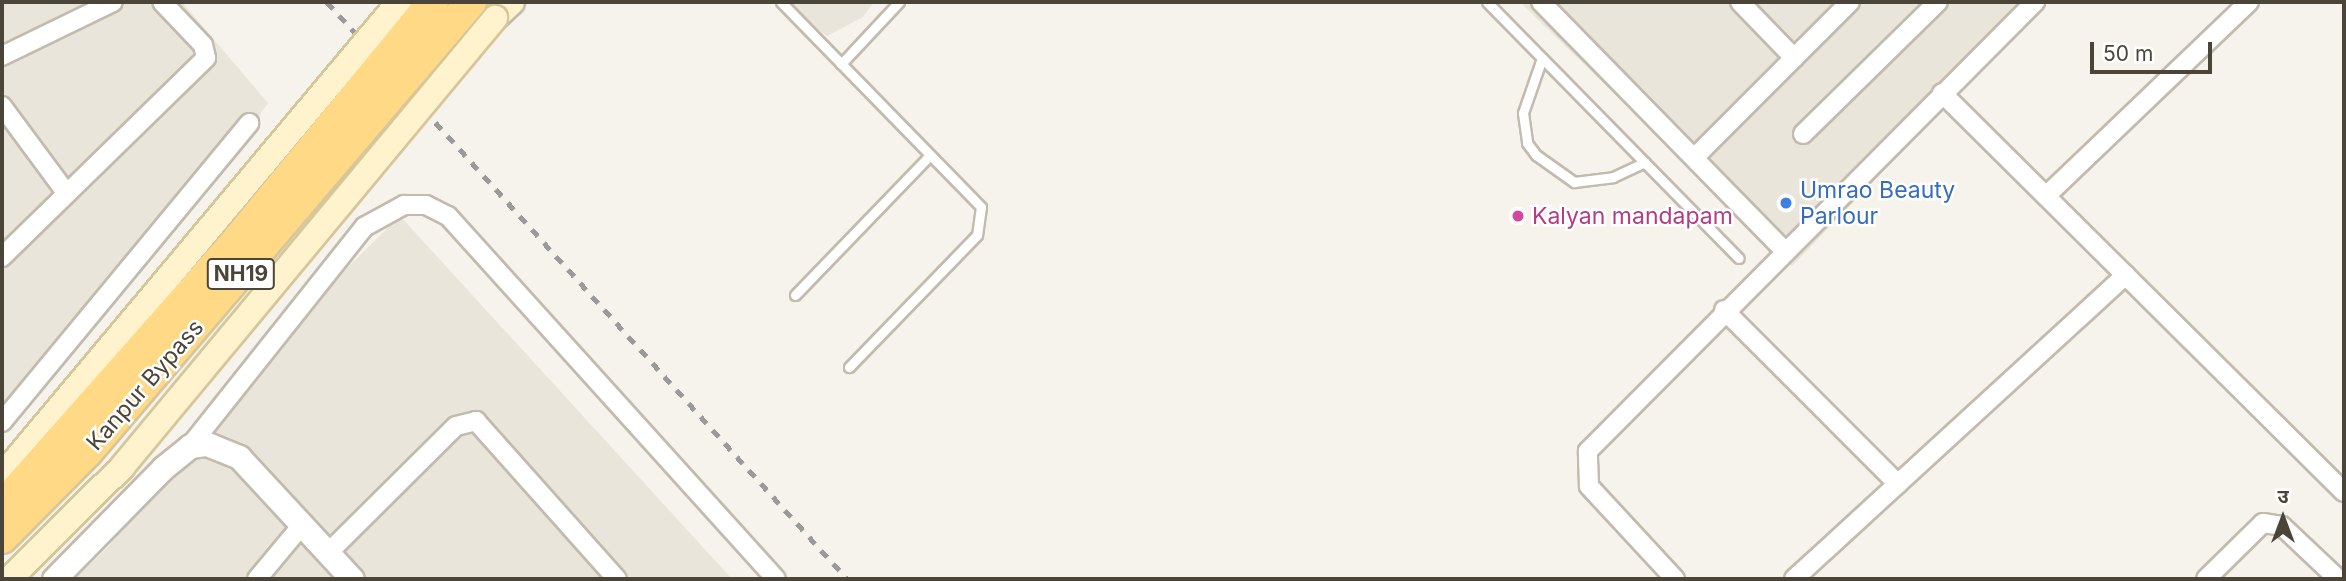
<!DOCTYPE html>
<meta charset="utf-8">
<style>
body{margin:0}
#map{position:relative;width:2346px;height:581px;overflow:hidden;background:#f6f3ec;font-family:Inter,"Noto Sans Devanagari",sans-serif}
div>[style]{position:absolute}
.residential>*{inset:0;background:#eae5da}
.roads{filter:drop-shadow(2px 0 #c2bbae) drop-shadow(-2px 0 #c2bbae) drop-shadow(0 2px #c2bbae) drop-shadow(0 -2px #c2bbae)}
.service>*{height:9px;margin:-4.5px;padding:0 4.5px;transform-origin:4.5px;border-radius:4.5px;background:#fff}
.minor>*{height:18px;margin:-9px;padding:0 9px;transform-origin:9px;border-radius:9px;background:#fff}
.tertiary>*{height:23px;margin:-11.5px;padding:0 11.5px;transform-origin:11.5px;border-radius:11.5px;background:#fff}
.secondary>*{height:24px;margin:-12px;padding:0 12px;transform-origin:12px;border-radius:12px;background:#fff3cd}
.rail>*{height:5px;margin-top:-2.5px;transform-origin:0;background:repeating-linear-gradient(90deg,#9a9a9a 0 9px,transparent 0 18px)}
.bridges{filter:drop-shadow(2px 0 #d6c79b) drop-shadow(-2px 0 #d6c79b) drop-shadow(0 2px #d6c79b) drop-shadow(0 -2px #d6c79b)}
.secondary-bridge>*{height:24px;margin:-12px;padding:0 12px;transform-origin:12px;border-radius:12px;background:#fff3cd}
.trunk-bridge>*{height:30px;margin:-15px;padding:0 15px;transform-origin:15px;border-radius:15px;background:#ffd985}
.dots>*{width:19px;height:19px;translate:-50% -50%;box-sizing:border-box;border:4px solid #fff;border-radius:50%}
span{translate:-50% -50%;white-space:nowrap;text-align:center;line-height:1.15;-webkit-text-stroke:5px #fff;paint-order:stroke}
.shield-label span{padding:2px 5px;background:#fff;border:2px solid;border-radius:5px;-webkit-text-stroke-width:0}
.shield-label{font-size:21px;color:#4b4439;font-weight:700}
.shop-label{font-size:23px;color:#366cbe}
.left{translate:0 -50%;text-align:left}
.hotel-label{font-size:23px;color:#b23c85}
.street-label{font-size:23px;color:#4b4439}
.frame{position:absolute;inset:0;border:4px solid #4b4439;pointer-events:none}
.north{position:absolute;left:2248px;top:483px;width:70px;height:70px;-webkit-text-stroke:5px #fff;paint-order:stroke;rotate:0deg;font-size:19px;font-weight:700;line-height:28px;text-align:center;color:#4b4439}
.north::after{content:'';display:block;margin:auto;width:24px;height:32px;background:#4b4439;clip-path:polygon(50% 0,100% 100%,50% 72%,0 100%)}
.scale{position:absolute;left:2090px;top:42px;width:122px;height:32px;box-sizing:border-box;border:4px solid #4b4439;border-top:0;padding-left:9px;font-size:21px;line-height:24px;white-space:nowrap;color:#4b4439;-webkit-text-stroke:5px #fff;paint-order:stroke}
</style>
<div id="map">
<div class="residential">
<i style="clip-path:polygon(2px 2px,182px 2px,268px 103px,186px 218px,2px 433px)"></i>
<i style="clip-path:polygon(781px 2px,874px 2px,863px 17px,827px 36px)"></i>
<i style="clip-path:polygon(1520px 2px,2046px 2px,1792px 266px)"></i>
<i style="clip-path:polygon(400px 216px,732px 579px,74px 579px,107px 548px,297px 317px)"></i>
</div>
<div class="roads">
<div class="service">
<i style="left:781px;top:2px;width:286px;rotate:45.7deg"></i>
<i style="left:981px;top:207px;width:28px;rotate:98deg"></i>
<i style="left:977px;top:235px;width:184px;rotate:134.1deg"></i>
<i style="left:1487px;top:2px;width:359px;rotate:45.5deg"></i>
<i style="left:1542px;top:58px;width:58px;rotate:109.1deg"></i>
<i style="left:1523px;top:113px;width:30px;rotate:82deg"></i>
<i style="left:1527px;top:143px;width:15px;rotate:53deg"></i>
<i style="left:1536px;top:155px;width:47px;rotate:35.4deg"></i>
<i style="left:1574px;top:182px;width:39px;rotate:-7deg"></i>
<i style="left:1613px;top:177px;width:35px;rotate:-25deg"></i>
<i style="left:841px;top:64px;width:85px;rotate:-46.9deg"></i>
<i style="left:795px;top:295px;width:194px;rotate:-46deg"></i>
</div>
<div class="minor">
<i style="left:1541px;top:2px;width:347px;rotate:45.6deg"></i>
<i style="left:1740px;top:2px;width:78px;rotate:46deg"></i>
<i style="left:2px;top:56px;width:123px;rotate:-25.9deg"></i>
<i style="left:1942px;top:93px;width:566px;rotate:44.79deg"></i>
<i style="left:2px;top:106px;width:109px;rotate:53.5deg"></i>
<i style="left:1803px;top:134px;width:189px;rotate:-44.4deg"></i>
<i style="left:1695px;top:157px;width:219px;rotate:-45deg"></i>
<i style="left:2046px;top:196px;width:281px;rotate:-43.7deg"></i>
<i style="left:2px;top:257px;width:285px;rotate:-44.3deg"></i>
<i style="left:206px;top:58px;width:13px;rotate:-103deg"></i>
<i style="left:203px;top:45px;width:59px;rotate:-133.6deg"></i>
<i style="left:1724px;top:310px;width:246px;rotate:45deg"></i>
<i style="left:2px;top:422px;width:388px;rotate:-50.4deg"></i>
<i style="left:190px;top:446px;width:280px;rotate:-51.5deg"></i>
<i style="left:364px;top:227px;width:46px;rotate:-28.8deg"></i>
<i style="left:404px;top:205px;width:22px"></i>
<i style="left:426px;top:205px;width:25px;rotate:27deg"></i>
<i style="left:448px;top:216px;width:489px;rotate:47.9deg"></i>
<i style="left:328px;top:553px;width:180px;rotate:-44.8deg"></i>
<i style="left:456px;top:426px;width:21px;rotate:-14deg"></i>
<i style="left:476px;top:421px;width:212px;rotate:48.3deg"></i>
<i style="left:257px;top:579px;width:70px;rotate:-50.2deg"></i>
<i style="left:1675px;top:579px;width:127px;rotate:-132.8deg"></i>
<i style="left:1589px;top:486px;width:35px;rotate:-92deg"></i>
<i style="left:1588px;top:451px;width:634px;rotate:-45.13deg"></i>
<i style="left:1794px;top:579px;width:450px;rotate:-42.5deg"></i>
<i style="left:2206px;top:579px;width:80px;rotate:-44.5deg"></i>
<i style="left:2263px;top:523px;width:19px;rotate:9deg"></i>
<i style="left:2282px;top:526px;width:77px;rotate:43.4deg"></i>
</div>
<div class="tertiary">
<i style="left:54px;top:579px;width:156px;rotate:-45.5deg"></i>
<i style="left:163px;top:468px;width:35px;rotate:-39deg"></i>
<i style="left:190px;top:446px;width:17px;rotate:-7deg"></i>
<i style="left:207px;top:444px;width:35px;rotate:22deg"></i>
<i style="left:239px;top:457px;width:166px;rotate:47.2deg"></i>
</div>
<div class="secondary">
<i style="left:495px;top:18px;width:23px;rotate:-43deg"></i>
</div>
</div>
<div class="rail">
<i style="left:327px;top:2px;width:777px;rotate:47.97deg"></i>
</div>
<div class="bridges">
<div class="secondary-bridge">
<i style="left:2px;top:476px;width:618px;rotate:-50.05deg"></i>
<i style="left:9px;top:579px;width:159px;rotate:-44.7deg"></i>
<i style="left:122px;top:467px;width:584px;rotate:-50.28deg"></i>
</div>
<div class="trunk-bridge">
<i style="left:2px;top:506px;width:356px;rotate:-48.5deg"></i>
<i style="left:238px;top:239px;width:307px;rotate:-50.6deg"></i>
<i style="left:2px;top:538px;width:122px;rotate:-45.3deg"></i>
<i style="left:88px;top:451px;width:590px;rotate:-49.54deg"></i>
</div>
</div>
<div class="dots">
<i style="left:1786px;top:203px;background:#3f7fe0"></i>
<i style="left:1518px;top:216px;background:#d1479c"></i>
</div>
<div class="shield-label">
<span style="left:241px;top:274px">NH19</span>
</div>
<div class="shop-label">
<span class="left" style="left:1800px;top:203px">Umrao Beauty<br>Parlour</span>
</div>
<div class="hotel-label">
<span class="left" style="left:1532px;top:216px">Kalyan mandapam</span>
</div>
<div class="street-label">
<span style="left:145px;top:385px;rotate:-49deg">Kanpur Bypass</span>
</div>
<div class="frame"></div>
<div class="north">उ</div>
<div class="scale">50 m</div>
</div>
